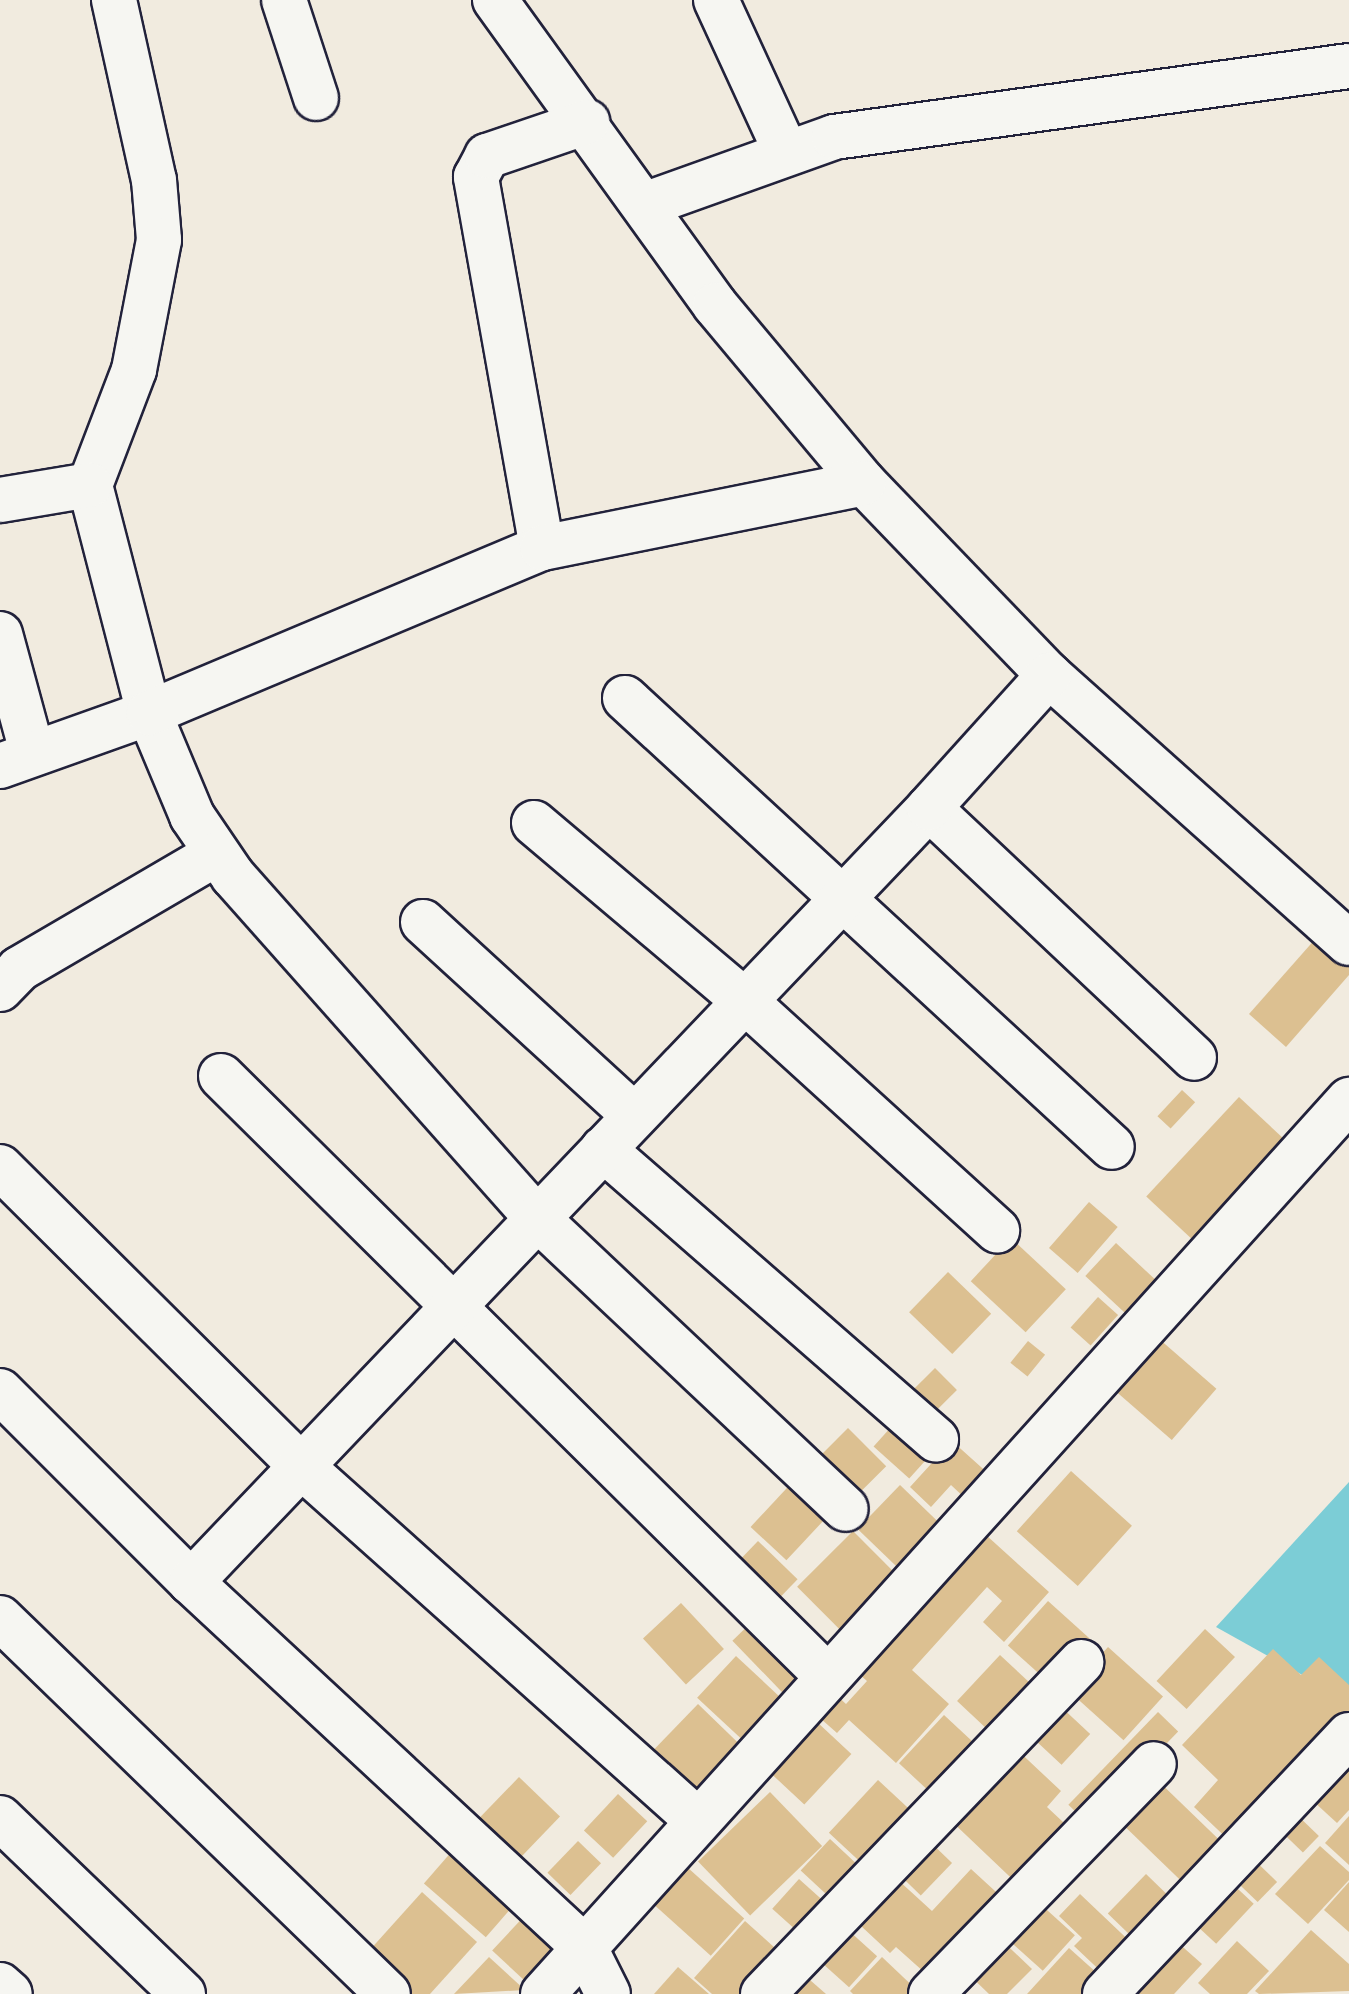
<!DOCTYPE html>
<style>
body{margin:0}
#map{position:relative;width:1349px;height:1994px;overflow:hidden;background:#f1ebdf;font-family:Itim,sans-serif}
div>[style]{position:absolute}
.water>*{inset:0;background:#7ccdd6}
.building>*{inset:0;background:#dcc091;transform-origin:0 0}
.roads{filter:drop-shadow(2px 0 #22223b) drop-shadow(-2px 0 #22223b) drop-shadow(0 2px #22223b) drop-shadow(0 -2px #22223b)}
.minor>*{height:44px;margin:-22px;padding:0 22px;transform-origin:22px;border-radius:22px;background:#f6f6f2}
span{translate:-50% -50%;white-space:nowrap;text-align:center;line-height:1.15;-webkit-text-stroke:6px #f6f6f2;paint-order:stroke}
</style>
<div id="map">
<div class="water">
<i style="clip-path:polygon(1349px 1482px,1349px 1687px,1340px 1696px,1216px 1627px)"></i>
</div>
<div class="building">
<i style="clip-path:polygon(1317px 937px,1349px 965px,1349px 975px,1286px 1047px,1249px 1014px)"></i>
<i style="left:1182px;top:1090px;width:18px;height:36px;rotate:43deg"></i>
<i style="left:1239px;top:1097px;width:63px;height:136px;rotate:43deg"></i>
<i style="left:1089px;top:1202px;width:38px;height:61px;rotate:41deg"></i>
<i style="left:1011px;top:1238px;width:75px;height:59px;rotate:43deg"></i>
<i style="left:1116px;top:1243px;width:54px;height:45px;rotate:43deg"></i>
<i style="left:948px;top:1272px;width:60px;height:56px;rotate:44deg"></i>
<i style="left:1098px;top:1297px;width:27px;height:41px;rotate:42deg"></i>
<i style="left:1150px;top:1331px;width:88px;height:68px;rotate:41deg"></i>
<i style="left:1028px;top:1341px;width:22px;height:28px;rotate:39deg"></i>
<i style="left:935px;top:1368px;width:31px;height:45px;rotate:45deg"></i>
<i style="left:901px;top:1416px;width:48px;height:41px;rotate:42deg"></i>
<i style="left:848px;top:1428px;width:54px;height:49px;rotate:45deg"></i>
<i style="clip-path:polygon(952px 1441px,991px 1476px,968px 1501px,951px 1485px,931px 1507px,910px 1487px)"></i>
<i style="left:1071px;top:1471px;width:82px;height:81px;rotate:42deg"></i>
<i style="left:799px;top:1475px;width:49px;height:71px;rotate:43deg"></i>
<i style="left:900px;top:1485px;width:61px;height:61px;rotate:44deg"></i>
<i style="left:853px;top:1531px;width:61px;height:79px;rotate:45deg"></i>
<i style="clip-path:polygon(986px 1535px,1049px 1592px,1004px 1642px,983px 1622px,1002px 1601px,987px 1587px,912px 1670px,949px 1704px,896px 1763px,849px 1720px,837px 1733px,812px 1711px,831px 1690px,846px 1704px,867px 1681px,851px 1667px)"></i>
<i style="left:758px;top:1541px;width:55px;height:42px;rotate:44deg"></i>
<i style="left:1048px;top:1601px;width:59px;height:60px;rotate:42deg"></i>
<i style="left:681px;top:1603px;width:63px;height:52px;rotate:47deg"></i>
<i style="left:759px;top:1615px;width:73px;height:37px;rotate:46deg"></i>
<i style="left:1205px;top:1629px;width:41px;height:71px;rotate:43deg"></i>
<i style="left:1108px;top:1647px;width:74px;height:59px;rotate:42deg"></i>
<i style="clip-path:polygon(1273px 1649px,1301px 1675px,1319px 1657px,1349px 1685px,1349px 1731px,1238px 1849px,1194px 1807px,1218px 1780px,1182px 1745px)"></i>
<i style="left:1000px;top:1655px;width:54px;height:63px;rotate:43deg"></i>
<i style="left:736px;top:1656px;width:71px;height:57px;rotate:43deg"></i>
<i style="left:698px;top:1704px;width:69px;height:81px;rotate:44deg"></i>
<i style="left:1058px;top:1704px;width:44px;height:42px;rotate:43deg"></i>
<i style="left:1158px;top:1712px;width:28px;height:129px;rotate:44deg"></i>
<i style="left:944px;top:1715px;width:54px;height:66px;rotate:43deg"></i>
<i style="left:817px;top:1722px;width:47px;height:69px;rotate:43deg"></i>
<i style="clip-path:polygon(1013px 1746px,1061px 1791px,1047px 1807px,1079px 1837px,1027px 1893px,946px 1816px)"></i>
<i style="clip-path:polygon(1349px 1755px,1349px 1810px,1337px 1823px,1301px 1790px)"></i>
<i style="left:1150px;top:1773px;width:117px;height:56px;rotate:44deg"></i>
<i style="left:519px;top:1777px;width:57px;height:63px;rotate:44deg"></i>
<i style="left:878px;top:1780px;width:50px;height:72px;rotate:43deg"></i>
<i style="left:770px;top:1792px;width:75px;height:100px;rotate:46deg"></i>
<i style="left:618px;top:1794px;width:40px;height:50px;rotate:43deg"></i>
<i style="left:1293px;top:1811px;width:36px;height:23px;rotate:44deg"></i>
<i style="clip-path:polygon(1349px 1816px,1349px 1865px,1325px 1843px)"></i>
<i style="left:924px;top:1836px;width:39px;height:45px;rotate:44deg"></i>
<i style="left:830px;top:1839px;width:49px;height:43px;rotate:43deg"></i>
<i style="left:578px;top:1841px;width:32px;height:44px;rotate:44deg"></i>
<i style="left:460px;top:1842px;width:82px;height:55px;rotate:41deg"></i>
<i style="clip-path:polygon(1320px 1846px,1349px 1872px,1349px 1880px,1308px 1924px,1275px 1894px)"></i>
<i style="left:1244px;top:1850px;width:46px;height:28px;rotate:44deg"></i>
<i style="left:687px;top:1867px;width:77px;height:50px;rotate:42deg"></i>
<i style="clip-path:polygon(886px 1869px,932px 1911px,971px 1869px,1007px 1902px,934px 1981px,896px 1947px,890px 1953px,846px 1912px)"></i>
<i style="left:1146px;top:1874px;width:47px;height:55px;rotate:44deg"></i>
<i style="left:1223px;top:1875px;width:42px;height:55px;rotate:43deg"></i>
<i style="left:799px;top:1879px;width:42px;height:40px;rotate:42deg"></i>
<i style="clip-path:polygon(1349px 1882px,1349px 1932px,1324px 1910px)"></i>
<i style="clip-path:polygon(422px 1892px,477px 1942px,430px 1994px,395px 1994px,359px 1962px)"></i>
<i style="clip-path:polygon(1080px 1894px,1140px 1951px,1111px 1981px,1074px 1946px,1082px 1938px,1059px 1916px)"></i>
<i style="left:1037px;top:1901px;width:51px;height:48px;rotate:42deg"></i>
<i style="left:529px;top:1911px;width:50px;height:54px;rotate:43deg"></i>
<i style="left:837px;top:1920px;width:54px;height:42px;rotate:42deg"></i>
<i style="clip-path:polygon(745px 1921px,785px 1957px,753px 1994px,712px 1994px,694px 1978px)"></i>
<i style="clip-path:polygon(1311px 1930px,1349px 1964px,1349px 1991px,1259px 1994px,1255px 1991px)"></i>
<i style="clip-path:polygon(994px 1933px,1032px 1969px,1007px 1994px,989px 1994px,961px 1967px)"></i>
<i style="clip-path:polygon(1167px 1933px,1202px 1964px,1174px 1994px,1128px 1994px)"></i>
<i style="clip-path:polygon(1237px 1941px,1269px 1971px,1247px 1994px,1210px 1994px,1198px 1983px)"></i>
<i style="clip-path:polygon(1069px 1948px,1107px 1982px,1097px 1994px,1027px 1994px)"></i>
<i style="clip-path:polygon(489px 1957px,525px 1990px,454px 1994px)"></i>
<i style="clip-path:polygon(882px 1957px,921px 1994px,853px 1994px,850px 1991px)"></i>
<i style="clip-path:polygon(794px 1966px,826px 1994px,793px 1994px)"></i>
<i style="clip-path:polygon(678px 1967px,709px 1994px,654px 1994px)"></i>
</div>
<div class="roads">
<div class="minor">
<i style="left:114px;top:0;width:184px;rotate:77.5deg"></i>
<i style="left:154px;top:180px;width:60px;rotate:85.2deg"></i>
<i style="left:159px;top:240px;width:132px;rotate:100.9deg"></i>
<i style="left:134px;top:370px;width:123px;rotate:110.9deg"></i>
<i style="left:90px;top:485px;width:236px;rotate:75.5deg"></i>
<i style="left:149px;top:713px;width:112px;rotate:67.3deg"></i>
<i style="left:192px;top:816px;width:73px;rotate:55.7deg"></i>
<i style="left:233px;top:876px;width:458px;rotate:48.4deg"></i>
<i style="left:537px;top:1218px;width:424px;rotate:43.3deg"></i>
<i style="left:284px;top:0;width:103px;rotate:71.9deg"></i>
<i style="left:495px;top:0;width:376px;rotate:54.2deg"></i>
<i style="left:715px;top:305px;width:232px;rotate:50.1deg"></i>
<i style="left:864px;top:483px;width:267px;rotate:46.1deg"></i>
<i style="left:1049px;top:675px;width:402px;rotate:41.8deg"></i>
<i style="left:716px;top:0;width:165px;rotate:65.3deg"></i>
<i style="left:647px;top:204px;width:199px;rotate:-19.7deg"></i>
<i style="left:834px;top:137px;width:520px;rotate:-7.85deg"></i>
<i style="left:0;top:500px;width:91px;rotate:-9.5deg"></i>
<i style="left:542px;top:548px;width:377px;rotate:-100.1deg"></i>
<i style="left:476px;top:177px;width:24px;rotate:-62deg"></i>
<i style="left:487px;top:156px;width:106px;rotate:-18.8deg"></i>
<i style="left:0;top:634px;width:122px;rotate:74.8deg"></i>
<i style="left:625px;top:698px;width:662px;rotate:42.68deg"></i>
<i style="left:0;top:766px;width:158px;rotate:-19.6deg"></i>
<i style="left:149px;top:713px;width:426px;rotate:-22.8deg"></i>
<i style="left:542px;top:548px;width:328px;rotate:-11.4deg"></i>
<i style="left:929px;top:808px;width:364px;rotate:43.3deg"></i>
<i style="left:534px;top:823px;width:276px;rotate:40.2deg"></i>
<i style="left:745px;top:1001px;width:341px;rotate:42.3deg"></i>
<i style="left:423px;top:922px;width:287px;rotate:42.5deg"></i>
<i style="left:0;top:989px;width:28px;rotate:-46deg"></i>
<i style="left:19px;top:969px;width:226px;rotate:-30.3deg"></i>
<i style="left:221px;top:1076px;width:854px;rotate:44.72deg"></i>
<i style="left:603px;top:1149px;width:442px;rotate:41.1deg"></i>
<i style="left:0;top:1167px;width:423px;rotate:44.8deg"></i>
<i style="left:300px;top:1465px;width:533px;rotate:41.8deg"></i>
<i style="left:0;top:1391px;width:270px;rotate:45deg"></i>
<i style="left:191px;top:1582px;width:538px;rotate:42.89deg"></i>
<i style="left:585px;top:1948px;width:51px;rotate:63.4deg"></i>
<i style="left:191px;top:1582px;width:1069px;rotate:-46.36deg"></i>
<i style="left:929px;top:808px;width:179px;rotate:-47.9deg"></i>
<i style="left:0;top:1618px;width:540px;rotate:44.1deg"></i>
<i style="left:0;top:1818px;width:254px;rotate:43.9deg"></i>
<i style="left:0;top:1985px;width:13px;rotate:42deg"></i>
<i style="left:543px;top:1994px;width:1204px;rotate:-47.96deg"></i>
<i style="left:763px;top:1994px;width:460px;rotate:-46.2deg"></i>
<i style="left:931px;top:1994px;width:320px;rotate:-45.9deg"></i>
<i style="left:1105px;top:1994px;width:356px;rotate:-46.7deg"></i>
</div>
</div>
</div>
